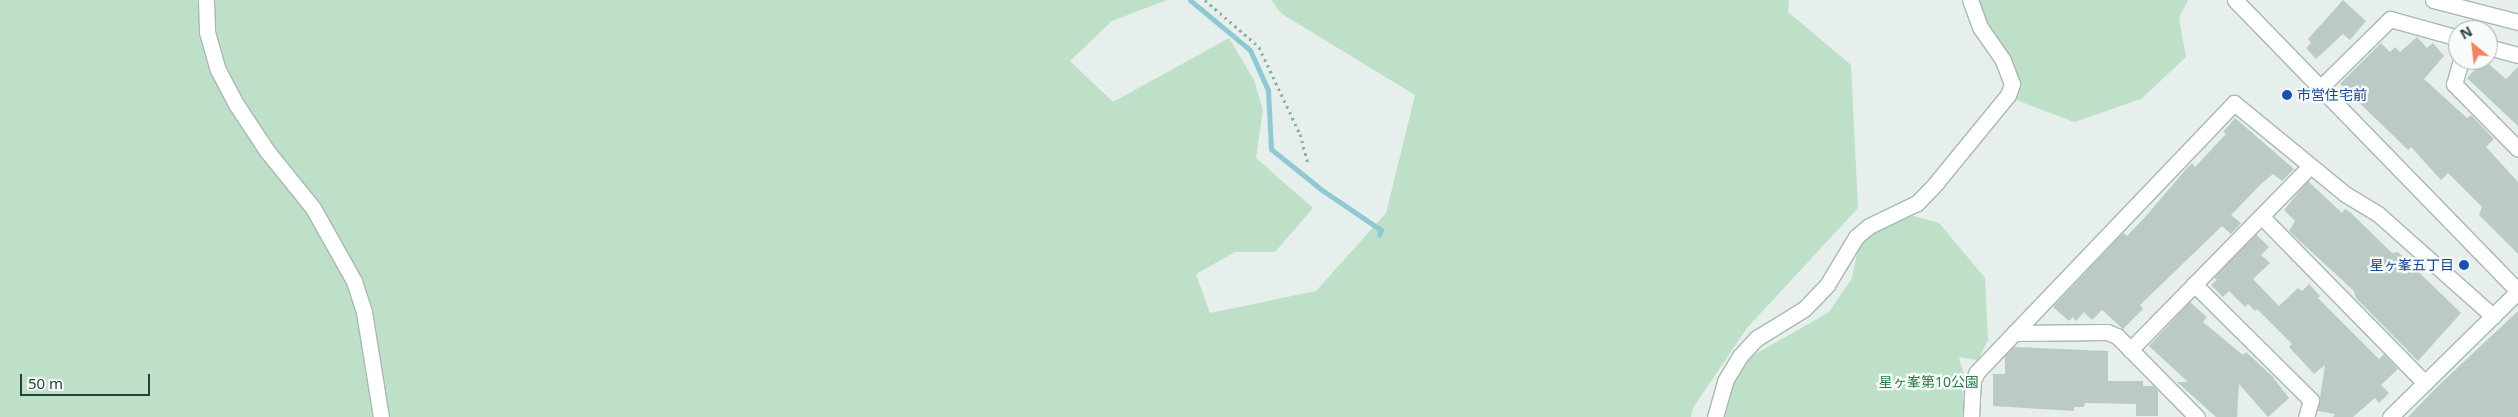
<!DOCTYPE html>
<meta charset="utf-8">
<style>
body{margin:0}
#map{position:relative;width:2518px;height:417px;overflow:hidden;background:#e6efeb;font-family:"Noto Sans","Noto Sans JP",sans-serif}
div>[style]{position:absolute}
.green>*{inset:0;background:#bfe0c8}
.stream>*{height:5px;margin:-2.5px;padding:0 2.5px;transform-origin:2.5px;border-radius:2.5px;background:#8ec9d4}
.building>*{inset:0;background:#bbcac4}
.path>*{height:3px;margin-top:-1.5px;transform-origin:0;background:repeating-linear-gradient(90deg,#86b3a5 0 2.5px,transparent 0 6.5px)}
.roads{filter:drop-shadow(1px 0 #a8b8b2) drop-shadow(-1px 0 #a8b8b2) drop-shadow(0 1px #a8b8b2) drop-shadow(0 -1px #a8b8b2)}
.minor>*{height:15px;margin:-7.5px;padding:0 7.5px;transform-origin:7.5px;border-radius:7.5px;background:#fff}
.tertiary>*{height:15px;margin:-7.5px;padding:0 7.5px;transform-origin:7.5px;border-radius:7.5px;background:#fff}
.dots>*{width:14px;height:14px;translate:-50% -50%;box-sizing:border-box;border:2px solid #f7fbf9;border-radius:50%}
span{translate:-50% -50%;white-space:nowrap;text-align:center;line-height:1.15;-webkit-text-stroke:4.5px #f7fbf9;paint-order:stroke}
.transit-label{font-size:14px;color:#164399}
.left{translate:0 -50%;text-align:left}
.right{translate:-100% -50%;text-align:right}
.park-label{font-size:14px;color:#2d7a4b}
.north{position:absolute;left:2448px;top:20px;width:50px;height:50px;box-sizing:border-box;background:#f7fbf9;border:1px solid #a3b1ad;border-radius:50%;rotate:331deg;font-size:14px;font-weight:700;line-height:20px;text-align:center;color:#24423a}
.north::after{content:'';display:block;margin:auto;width:18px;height:22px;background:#f4845f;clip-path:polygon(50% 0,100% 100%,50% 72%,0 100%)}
.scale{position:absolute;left:20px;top:374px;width:130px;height:22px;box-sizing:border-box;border:2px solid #24423a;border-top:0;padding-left:6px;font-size:15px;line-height:18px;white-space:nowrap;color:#24423a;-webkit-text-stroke:4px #f7fbf9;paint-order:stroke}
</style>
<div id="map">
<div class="green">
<i style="clip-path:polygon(0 0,1167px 0,1112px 21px,1070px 61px,1113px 102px,1229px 38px,1254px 80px,1263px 110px,1256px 158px,1313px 208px,1275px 252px,1235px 252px,1196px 274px,1210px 313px,1316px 291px,1386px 213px,1415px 95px,1282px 14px,1271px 0,1789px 0,1788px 12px,1851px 65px,1858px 208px,1747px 328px,1693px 408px,1691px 417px,0 417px)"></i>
<i style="clip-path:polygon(1967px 0,2188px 0,2179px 18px,2186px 57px,2141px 99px,2074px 122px,2011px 98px,2006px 62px)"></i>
<i style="clip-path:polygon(1910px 215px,1939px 223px,1985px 278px,1988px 340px,1978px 360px,1959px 357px,1964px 376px,1963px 417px,1723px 417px,1733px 380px,1752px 356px,1829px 312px,1852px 278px,1858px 248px,1876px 229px)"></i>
</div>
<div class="stream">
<i style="left:1190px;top:0;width:78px;rotate:39.8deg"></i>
<i style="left:1250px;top:50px;width:44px;rotate:65.8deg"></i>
<i style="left:1268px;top:90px;width:59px;rotate:87.1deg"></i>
<i style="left:1271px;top:149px;width:65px;rotate:38.8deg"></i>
<i style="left:1322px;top:190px;width:71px;rotate:34.1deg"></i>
<i style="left:1381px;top:230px;width:5px;rotate:112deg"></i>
</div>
<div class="building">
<i style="clip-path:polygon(2343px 0,2366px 21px,2350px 40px,2343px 34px,2316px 59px,2306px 48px,2311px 43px,2308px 39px)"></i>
<i style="clip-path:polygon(2417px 37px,2427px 48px,2433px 43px,2444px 56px,2424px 79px,2467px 118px,2471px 115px,2494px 139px,2486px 147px,2518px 182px,2518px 254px,2479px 215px,2482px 207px,2448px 173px,2441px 180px,2411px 147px,2408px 150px,2340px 84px,2381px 43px,2390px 52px,2395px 47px,2400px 52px)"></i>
<i style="clip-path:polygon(2484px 60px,2506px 79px,2518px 67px,2518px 126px,2467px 78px)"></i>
<i style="clip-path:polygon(2235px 118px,2294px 169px,2282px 181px,2273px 174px,2262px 183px,2231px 215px,2241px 223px,2231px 234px,2222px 226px,2140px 305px,2143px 309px,2123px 329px,2102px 310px,2092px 320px,2084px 312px,2076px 321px,2073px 317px,2069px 321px,2053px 307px,2119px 237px,2124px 233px,2127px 236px,2146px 216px,2187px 168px,2192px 163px,2195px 167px,2226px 134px,2223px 132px)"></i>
<i style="clip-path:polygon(2308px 181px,2342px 213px,2345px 209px,2351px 213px,2392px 253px,2398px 252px,2461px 313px,2418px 361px,2356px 298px,2354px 291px,2289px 231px,2295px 221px,2284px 210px)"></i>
<i style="clip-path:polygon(2256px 234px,2269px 247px,2261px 255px,2270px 263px,2253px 279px,2279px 306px,2298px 288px,2302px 291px,2309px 284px,2320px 296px,2318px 298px,2379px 359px,2384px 354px,2398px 369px,2381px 385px,2389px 393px,2379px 403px,2375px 398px,2353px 417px,2333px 417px,2335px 414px,2318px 411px,2325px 365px,2314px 374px,2289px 347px,2292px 344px,2257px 309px,2255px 311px,2248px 304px,2245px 307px,2229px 291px,2223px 297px,2211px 285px,2217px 280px,2214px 278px)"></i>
<i style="clip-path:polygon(2190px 302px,2207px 317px,2203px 322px,2243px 355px,2246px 352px,2272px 376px,2289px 398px,2268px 417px,2239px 384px,2237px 417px,2216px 417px,2177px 382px,2188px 382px,2149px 346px)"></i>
<i style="clip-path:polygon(2518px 311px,2518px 417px,2408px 417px,2437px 387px)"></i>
<i style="clip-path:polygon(2014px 347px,2108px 351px,2108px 381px,2143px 381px,2143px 386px,2154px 386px,2158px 391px,2158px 416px,2136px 416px,2136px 404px,2085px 403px,2084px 407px,2074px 407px,2074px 411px,1993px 406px,1993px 374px,2005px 374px,2005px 356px)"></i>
</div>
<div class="path">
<i style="left:1205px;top:0;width:72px;rotate:41deg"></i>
<i style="left:1259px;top:47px;width:96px;rotate:64.8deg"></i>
<i style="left:1300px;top:134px;width:30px;rotate:75deg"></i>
</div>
<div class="roads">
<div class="minor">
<i style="left:206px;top:0;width:32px;rotate:88deg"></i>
<i style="left:207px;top:32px;width:37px;rotate:74deg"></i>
<i style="left:217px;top:68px;width:41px;rotate:62.2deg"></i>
<i style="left:236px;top:104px;width:56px;rotate:56.6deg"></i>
<i style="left:267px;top:151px;width:73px;rotate:51.1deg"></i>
<i style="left:313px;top:208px;width:84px;rotate:60.7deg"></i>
<i style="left:354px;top:281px;width:33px;rotate:72deg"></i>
<i style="left:364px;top:312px;width:106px;rotate:80.8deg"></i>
<i style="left:2235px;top:0;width:406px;rotate:45.8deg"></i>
<i style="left:2488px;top:47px;width:31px;rotate:15deg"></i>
<i style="left:2461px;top:60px;width:25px;rotate:106deg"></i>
<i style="left:2454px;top:84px;width:91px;rotate:45.4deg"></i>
<i style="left:2319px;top:89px;width:100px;rotate:-44.6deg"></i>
<i style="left:2390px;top:19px;width:71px;rotate:15.6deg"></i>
<i style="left:2261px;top:216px;width:234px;rotate:45.5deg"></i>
<i style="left:2194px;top:284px;width:165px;rotate:44.8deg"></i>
<i style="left:2311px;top:400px;width:18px;rotate:106deg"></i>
<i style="left:2014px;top:333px;width:93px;rotate:-0.6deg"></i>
<i style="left:2107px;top:332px;width:11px;rotate:22deg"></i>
<i style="left:2117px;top:336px;width:114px;rotate:45.4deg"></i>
<i style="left:2130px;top:350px;width:257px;rotate:-45.6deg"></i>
<i style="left:1715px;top:417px;width:37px;rotate:-74deg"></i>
<i style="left:1725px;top:381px;width:29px;rotate:-59deg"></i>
<i style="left:1740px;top:356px;width:25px;rotate:-47deg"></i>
<i style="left:1757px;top:338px;width:55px;rotate:-31.7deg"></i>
<i style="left:1804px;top:309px;width:33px;rotate:-46deg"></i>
<i style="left:1827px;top:285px;width:56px;rotate:-58.9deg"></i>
<i style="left:1856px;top:237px;width:17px;rotate:-40deg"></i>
<i style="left:1869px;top:226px;width:53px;rotate:-25.6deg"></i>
<i style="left:1917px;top:203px;width:28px;rotate:-46deg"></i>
<i style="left:1936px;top:183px;width:114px;rotate:-50.7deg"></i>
<i style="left:2008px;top:95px;width:12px;rotate:-70deg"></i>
<i style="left:2012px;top:84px;width:26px;rotate:-111deg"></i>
<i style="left:2003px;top:60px;width:40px;rotate:-124.9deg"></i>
<i style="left:1980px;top:27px;width:29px;rotate:-110deg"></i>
<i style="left:1971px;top:417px;width:37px;rotate:-87deg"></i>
<i style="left:1973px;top:380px;width:9px;rotate:-63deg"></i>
<i style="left:1977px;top:372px;width:372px;rotate:-46.3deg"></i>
<i style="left:2234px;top:103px;width:144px;rotate:39.3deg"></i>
<i style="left:2345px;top:194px;width:39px;rotate:31deg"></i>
<i style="left:2378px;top:214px;width:154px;rotate:41.6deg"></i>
<i style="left:2390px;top:417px;width:180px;rotate:-44.5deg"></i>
</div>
<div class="tertiary">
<i style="left:2433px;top:0;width:88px;rotate:14.5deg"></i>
</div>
</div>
<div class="dots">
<i style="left:2287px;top:95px;background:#1a4fb4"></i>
<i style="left:2464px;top:265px;background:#1a4fb4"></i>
</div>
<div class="transit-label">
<span class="left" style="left:2297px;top:95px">市営住宅前</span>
<span class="right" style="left:2454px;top:265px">星ヶ峯五丁目</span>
</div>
<div class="park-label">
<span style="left:1929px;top:382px">星ヶ峯第10公園</span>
</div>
<div class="north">N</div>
<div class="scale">50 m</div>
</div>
